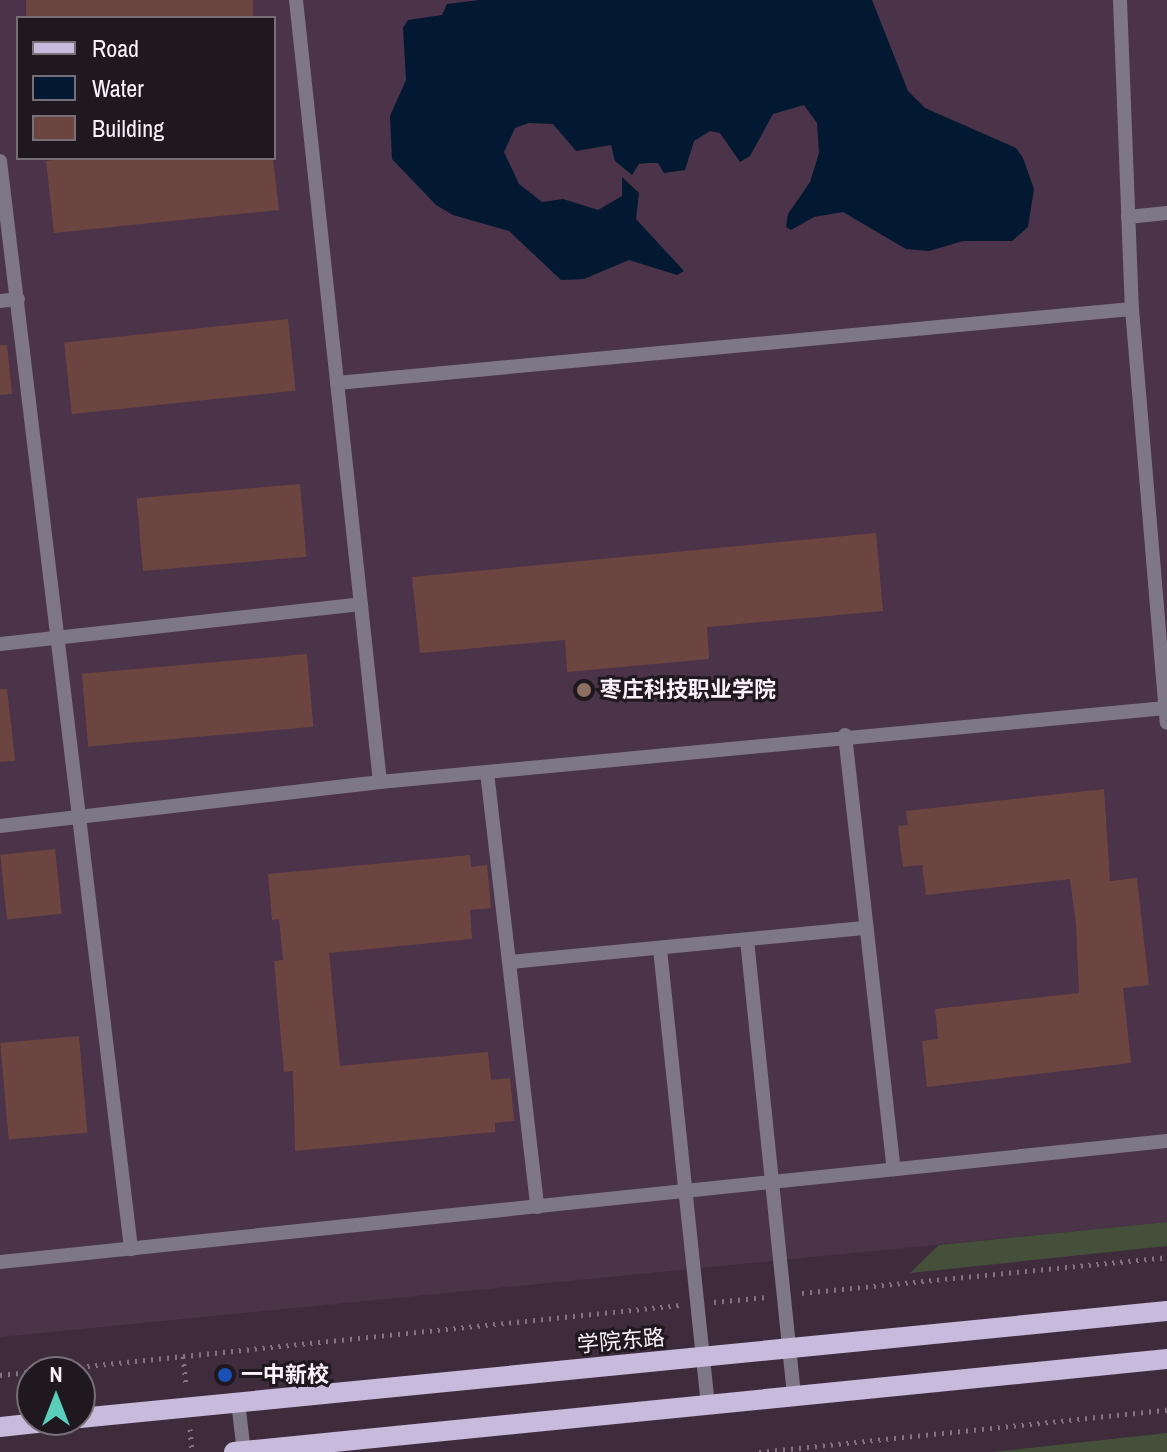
<!DOCTYPE html>
<meta charset="utf-8">
<style>
body{margin:0}
#map{position:relative;width:1167px;height:1452px;overflow:hidden;background:#3e2c3d;font-family:"Archivo Narrow","Noto Sans SC",sans-serif}
div>[style]{position:absolute}
.built>*{inset:0;background:#4b3349}
.green>*{inset:0;background:#45503b}
.water>*{inset:0;background:#031931}
.building>*{inset:0;background:#6d4540;transform-origin:0 0}
.path>*{height:5px;margin-top:-2.5px;transform-origin:0;background:repeating-linear-gradient(90deg,#837381 0 2px,transparent 0 8px)}
.service>*{height:14px;margin:-7px;padding:0 7px;transform-origin:7px;border-radius:7px;background:#7d7787}
.primary>*{height:20px;margin:-10px;padding:0 10px;transform-origin:10px;border-radius:10px;background:#c8badc}
.dots>*{width:22px;height:22px;translate:-50% -50%;box-sizing:border-box;border:4px solid #20181f;border-radius:50%}
span{translate:-50% -50%;white-space:nowrap;text-align:center;line-height:1.15;-webkit-text-stroke:6px #20181f;paint-order:stroke}
.poi-label{font-size:22px;color:#fcf0fa;font-weight:700}
.left{translate:0 -50%;text-align:left}
.street-label{font-size:22px;color:#fcf0fa}
.legend{position:absolute;left:16px;top:16px;width:260px;height:144px;box-sizing:border-box;background:#20181f;border:2px solid #786e77;margin:0;padding:10px 14px;list-style:none;font-size:24px;color:#fcf0fa}
.legend li{display:flex;align-items:center;gap:16px;height:40px}
.legend b{width:40px;border:2px solid #786e77}
.north{position:absolute;left:16px;top:1356px;width:80px;height:80px;box-sizing:border-box;background:#20181f;border:2px solid #786e77;border-radius:50%;rotate:0deg;font-size:22px;font-weight:700;line-height:32px;text-align:center;color:#fcf0fa}
.north::after{content:'';display:block;margin:auto;width:28px;height:36px;background:#5bcebb;clip-path:polygon(50% 0,100% 100%,50% 72%,0 100%)}
</style>
<div id="map">
<div class="built">
<i style="clip-path:polygon(evenodd,0 0,1167px 0,1167px 1222px,0 1337px,0 0,18px 18px,274px 18px,274px 158px,18px 158px,18px 18px)"></i>
</div>
<div class="green">
<i style="clip-path:polygon(1167px 1222px,1167px 1246px,910px 1273px,939px 1245px)"></i>
<i style="clip-path:polygon(1167px 1433px,1167px 1452px,993px 1452px)"></i>
</div>
<div class="water">
<i style="clip-path:polygon(480px 0,872px 0,908px 91px,925px 108px,1016px 148px,1023px 158px,1034px 189px,1028px 227px,1012px 241px,963px 241px,929px 251px,906px 249px,843px 212px,814px 217px,791px 230px,786px 227px,788px 214px,810px 182px,819px 153px,817px 123px,804px 105px,773px 114px,750px 156px,740px 162px,720px 133px,710px 131px,694px 141px,685px 170px,664px 173px,658px 163px,648px 163px,639px 164px,632px 175px,615px 161px,611px 145px,576px 151px,553px 124px,529px 123px,515px 128px,504px 152px,519px 184px,542px 202px,563px 199px,598px 210px,622px 196px,622px 177px,639px 193px,636px 219px,684px 271px,677px 275px,629px 260px,584px 279px,561px 280px,509px 231px,453px 215px,436px 205px,392px 159px,390px 116px,406px 80px,403px 28px,408px 20px,442px 15px,447px 4px)"></i>
</div>
<div class="building">
<i style="left:26px;top:0;width:227px;height:18px"></i>
<i style="clip-path:polygon(71px 158px,273px 158px,279px 210px,54px 233px,46px 161px)"></i>
<i style="left:288px;top:319px;width:72px;height:225px;rotate:84deg"></i>
<i style="clip-path:polygon(0 345px,7px 345px,12px 394px,0 395px)"></i>
<i style="left:300px;top:484px;width:73px;height:164px;rotate:85deg"></i>
<i style="clip-path:polygon(876px 533px,883px 611px,707px 627px,709px 659px,567px 672px,565px 640px,420px 653px,412px 577px)"></i>
<i style="left:307px;top:654px;width:73px;height:226px;rotate:85deg"></i>
<i style="clip-path:polygon(0 689px,7px 689px,15px 761px,0 762px)"></i>
<i style="clip-path:polygon(1104px 789px,1110px 881px,1137px 878px,1149px 985px,1123px 988px,1131px 1063px,927px 1087px,922px 1041px,938px 1039px,935px 1009px,1079px 993px,1076px 924px,1070px 879px,926px 895px,922px 865px,903px 867px,898px 826px,908px 825px,906px 811px)"></i>
<i style="left:55px;top:849px;width:65px;height:55px;rotate:84deg"></i>
<i style="clip-path:polygon(470px 855px,471px 867px,487px 865px,491px 908px,470px 910px,472px 939px,329px 953px,340px 1066px,488px 1052px,491px 1080px,510px 1078px,514px 1121px,495px 1123px,495px 1132px,295px 1151px,293px 1071px,284px 1072px,274px 961px,283px 960px,279px 919px,272px 920px,268px 874px)"></i>
<i style="left:79px;top:1036px;width:97px;height:79px;rotate:85deg"></i>
</div>
<div class="path">
<i style="left:802px;top:1293px;width:367px;rotate:-5.6deg"></i>
<i style="left:714px;top:1302px;width:54px;rotate:-5.3deg"></i>
<i style="left:183px;top:1356px;width:31px;rotate:84deg"></i>
<i style="left:0;top:1375px;width:684px;rotate:-5.88deg"></i>
<i style="left:190px;top:1429px;width:23px;rotate:85deg"></i>
<i style="left:759px;top:1452px;width:410px;rotate:-5.9deg"></i>
</div>
<div class="service">
<i style="left:296px;top:0;width:786px;rotate:83.87deg"></i>
<i style="left:1120px;top:0;width:309px;rotate:87.8deg"></i>
<i style="left:1132px;top:309px;width:415px;rotate:85.2deg"></i>
<i style="left:0;top:161px;width:1096px;rotate:83.13deg"></i>
<i style="left:1128px;top:217px;width:39px;rotate:-6deg"></i>
<i style="left:0;top:301px;width:18px;rotate:-6deg"></i>
<i style="left:337px;top:383px;width:798px;rotate:-5.32deg"></i>
<i style="left:0;top:644px;width:363px;rotate:-6.3deg"></i>
<i style="left:845px;top:735px;width:437px;rotate:83.6deg"></i>
<i style="left:487px;top:772px;width:438px;rotate:83.4deg"></i>
<i style="left:0;top:826px;width:383px;rotate:-6.6deg"></i>
<i style="left:380px;top:782px;width:789px;rotate:-5.38deg"></i>
<i style="left:747px;top:940px;width:458px;rotate:84.1deg"></i>
<i style="left:660px;top:949px;width:459px;rotate:84deg"></i>
<i style="left:510px;top:962px;width:358px;rotate:-5.5deg"></i>
<i style="left:0;top:1262px;width:1173px;rotate:-5.92deg"></i>
<i style="left:238px;top:1402px;width:50px;rotate:83.2deg"></i>
</div>
<div class="primary">
<i style="left:80px;top:1418px;width:1092px;rotate:-5.62deg"></i>
<i style="left:0;top:1427px;width:64px;rotate:-6.2deg"></i>
<i style="left:234px;top:1452px;width:938px;rotate:-5.69deg"></i>
</div>
<div class="dots">
<i style="left:584px;top:690px;background:#8d6e63"></i>
<i style="left:225px;top:1375px;background:#1a4fb4"></i>
</div>
<div class="poi-label">
<span class="left" style="left:600px;top:690px">枣庄科技职业学院</span>
<span class="left" style="left:241px;top:1375px">一中新校</span>
</div>
<div class="street-label">
<span style="left:621px;top:1341px;rotate:-5deg">学院东路</span>
</div>
<ul class="legend">
<li><b style="height:10px;background:#c8badc"></b>Road</li>
<li><b style="height:22px;background:#031931"></b>Water</li>
<li><b style="height:22px;background:#6d4540"></b>Building</li>
</ul>
<div class="north">N</div>
</div>
